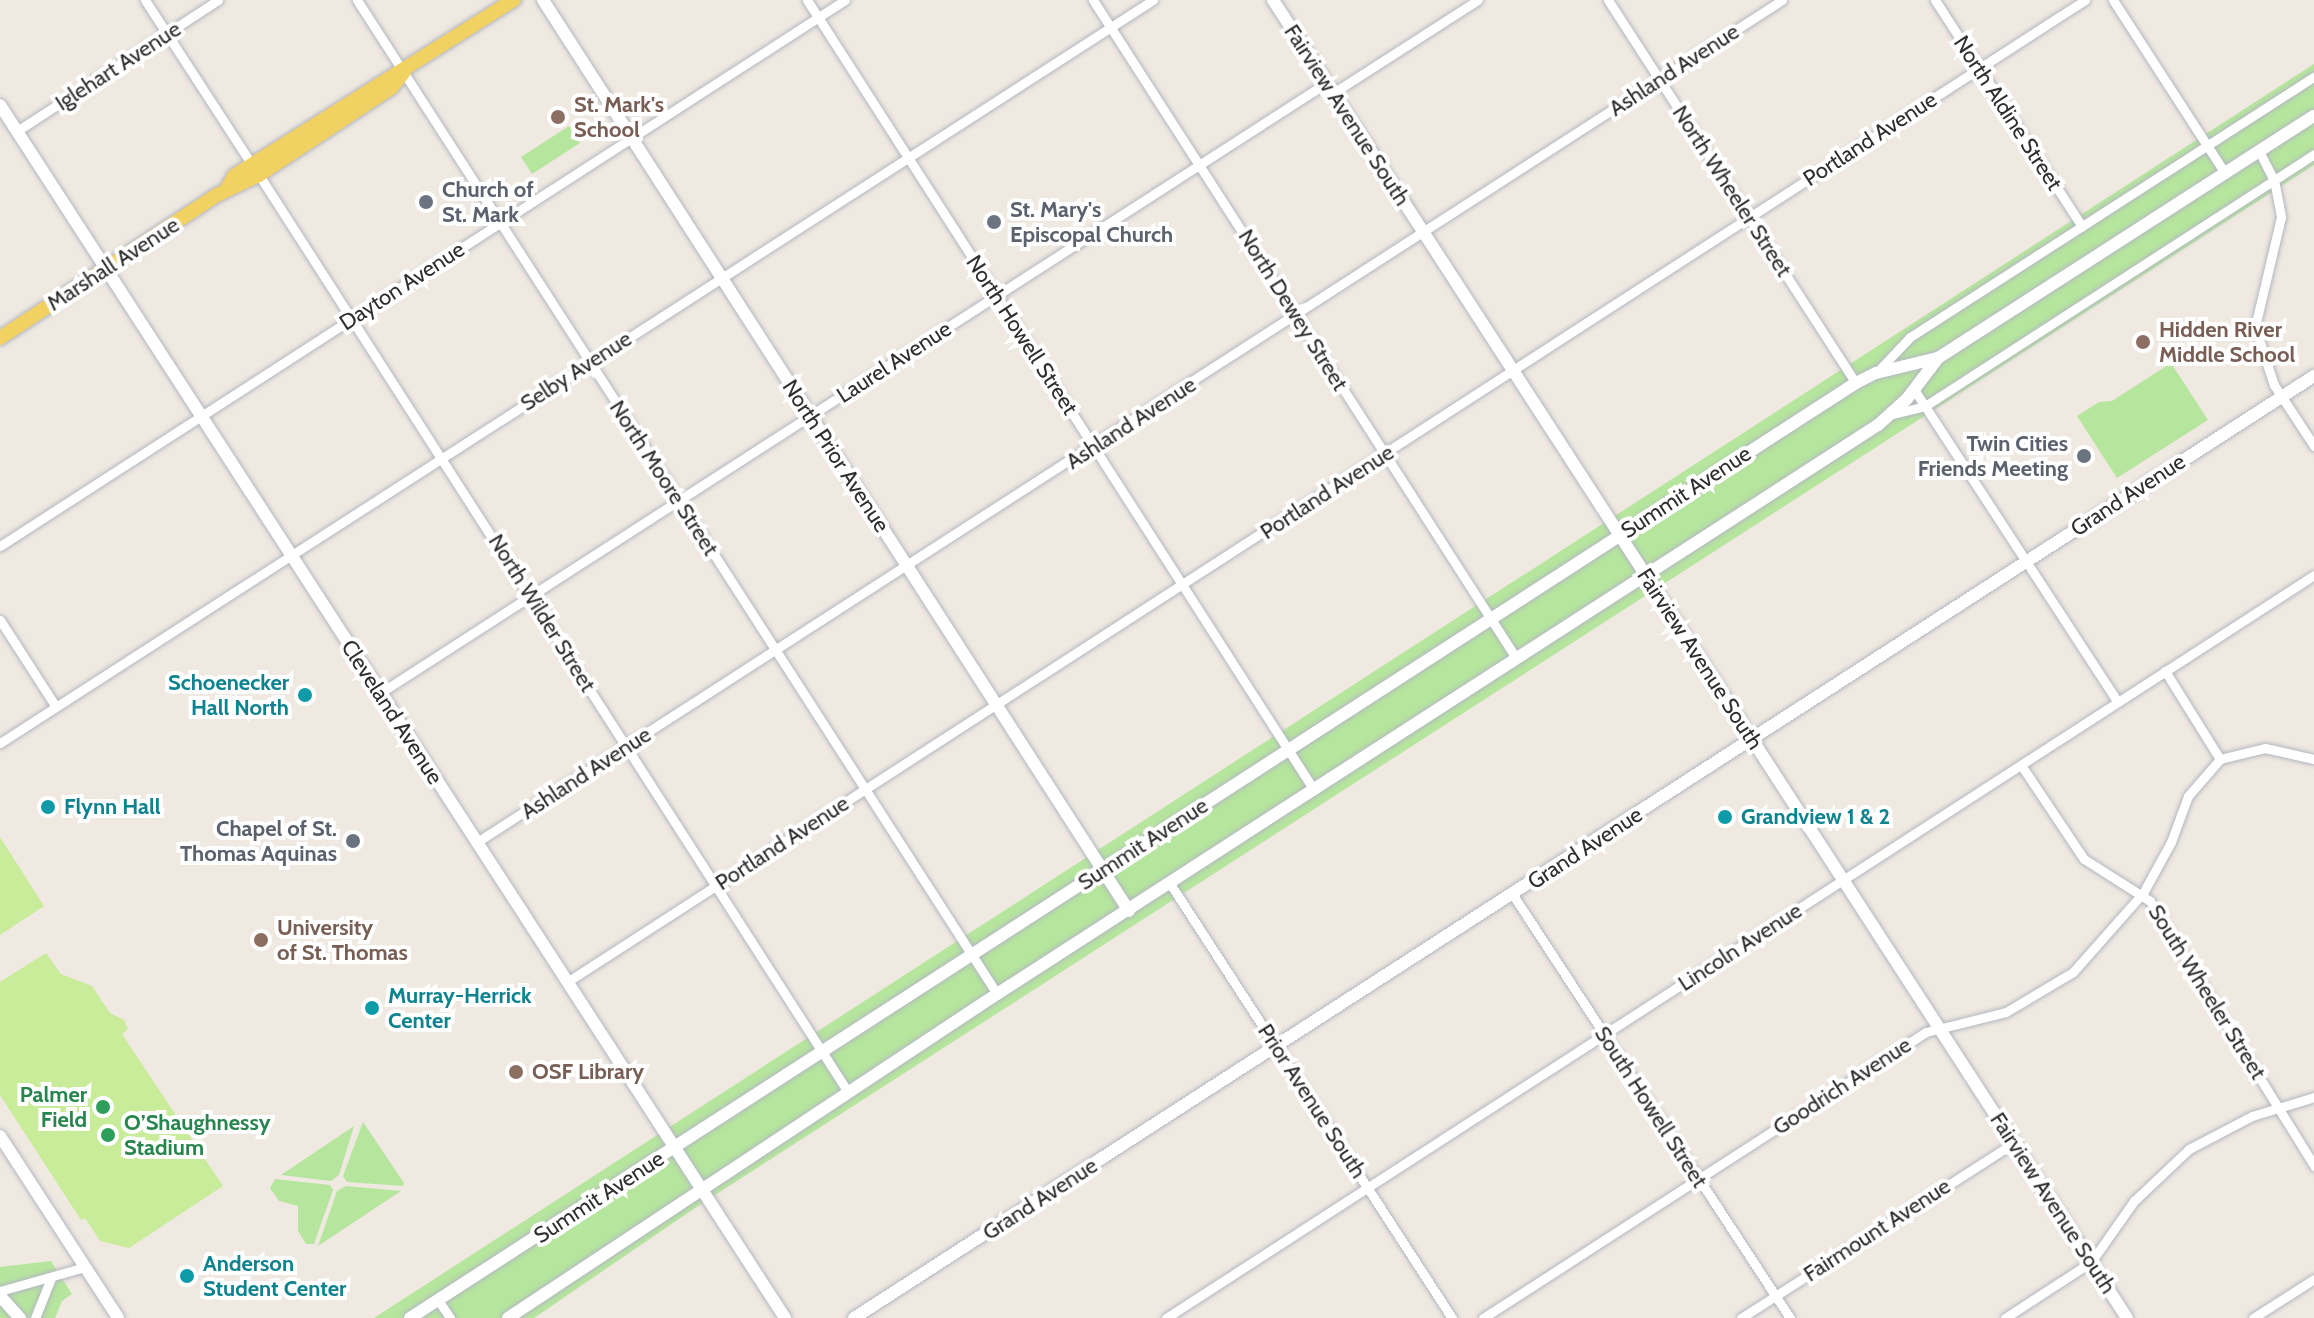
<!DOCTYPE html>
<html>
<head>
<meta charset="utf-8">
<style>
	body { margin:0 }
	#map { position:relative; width:2314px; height:1318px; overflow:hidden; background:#efe9e1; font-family:Cabin,sans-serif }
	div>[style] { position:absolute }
	.green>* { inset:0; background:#b6e59e }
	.pitch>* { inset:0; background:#c9ec9a }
	.roads { filter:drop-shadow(0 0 2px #b4b7c1) drop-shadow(0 0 2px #b4b7c1) }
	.street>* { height:9px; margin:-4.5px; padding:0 4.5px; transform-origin:4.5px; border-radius:4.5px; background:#fff }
	.secondary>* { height:12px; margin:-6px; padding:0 6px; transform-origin:6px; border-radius:6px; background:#fff }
	.primary>* { height:14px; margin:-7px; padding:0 7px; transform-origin:7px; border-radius:7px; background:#f2d163 }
	.dots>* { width:22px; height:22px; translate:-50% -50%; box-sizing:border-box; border:4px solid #fff; border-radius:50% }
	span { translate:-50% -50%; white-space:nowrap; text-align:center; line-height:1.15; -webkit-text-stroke:8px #fff; paint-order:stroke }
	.street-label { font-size:22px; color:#2e2e2e }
	.education-label { font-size:22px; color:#785e54; font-weight:700 }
	.left { translate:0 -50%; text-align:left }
	.worship-label { font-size:22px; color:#5b616d; font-weight:700 }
	.right { translate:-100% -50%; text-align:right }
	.culture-label { font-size:22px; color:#0d838f; font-weight:700 }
	.leisure-label { font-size:22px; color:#27864d; font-weight:700 }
</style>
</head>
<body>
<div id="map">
	<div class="green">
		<div style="clip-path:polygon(2314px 64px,2314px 165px,695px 1208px,534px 1318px,374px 1318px)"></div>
		<div style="clip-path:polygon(569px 126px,580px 143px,532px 174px,521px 157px)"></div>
		<div style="clip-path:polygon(2171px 363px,2208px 420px,2117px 478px,2077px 416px,2099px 402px,2112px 401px)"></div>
		<div style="clip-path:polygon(363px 1122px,404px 1183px,403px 1186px,347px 1182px,343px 1176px)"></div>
		<div style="clip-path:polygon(354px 1126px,339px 1175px,331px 1181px,281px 1175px)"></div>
		<div style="clip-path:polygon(275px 1179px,330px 1185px,333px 1190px,314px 1244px,306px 1244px,298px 1231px,298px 1206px,279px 1201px,270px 1188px)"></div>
		<div style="clip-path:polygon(346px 1186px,401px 1191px,318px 1246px,337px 1191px)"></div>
		<div style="clip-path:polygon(51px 1261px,72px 1294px,62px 1301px,55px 1318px,0 1318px,0 1267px)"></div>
	</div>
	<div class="pitch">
		<div style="clip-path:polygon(0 837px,44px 906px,0 935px)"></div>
		<div style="clip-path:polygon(46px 953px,61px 974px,92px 986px,110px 1013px,124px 1020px,128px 1029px,122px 1034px,223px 1186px,129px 1248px,100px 1241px,85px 1218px,81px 1220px,0 1095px,0 982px)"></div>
	</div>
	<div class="roads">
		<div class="street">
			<div style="left:145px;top:0;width:197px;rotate:57deg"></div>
			<div style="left:357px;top:0;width:1182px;rotate:57.22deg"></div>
			<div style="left:807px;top:0;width:939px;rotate:57.31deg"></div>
			<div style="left:1093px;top:0;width:782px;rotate:57.26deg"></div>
			<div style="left:1608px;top:0;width:456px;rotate:57.1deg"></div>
			<div style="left:1935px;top:0;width:270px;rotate:57deg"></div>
			<div style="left:2113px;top:0;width:206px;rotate:57.1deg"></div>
			<div style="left:1333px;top:93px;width:172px;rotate:-32.7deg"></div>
			<div style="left:17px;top:131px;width:240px;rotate:-33.1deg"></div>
			<div style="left:2259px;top:151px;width:33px;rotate:63deg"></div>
			<div style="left:2274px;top:180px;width:38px;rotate:79deg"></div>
			<div style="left:2281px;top:217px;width:113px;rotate:103.3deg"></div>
			<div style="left:2255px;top:327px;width:61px;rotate:71.9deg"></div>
			<div style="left:2274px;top:385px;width:73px;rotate:56.7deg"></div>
			<div style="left:259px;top:175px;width:1090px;rotate:57.29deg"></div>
			<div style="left:1877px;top:372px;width:48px;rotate:-46.7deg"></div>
			<div style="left:1910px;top:337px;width:480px;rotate:-32.8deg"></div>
			<div style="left:1915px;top:391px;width:371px;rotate:56.9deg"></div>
			<div style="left:1893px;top:414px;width:33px;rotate:-14deg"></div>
			<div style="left:1925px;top:406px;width:463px;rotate:-32.9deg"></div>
			<div style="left:0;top:546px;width:1006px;rotate:-32.87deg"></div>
			<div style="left:0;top:620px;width:103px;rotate:57.2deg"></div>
			<div style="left:2165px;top:671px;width:104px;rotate:58deg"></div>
			<div style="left:380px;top:693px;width:1126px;rotate:-32.81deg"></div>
			<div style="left:0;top:743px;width:1372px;rotate:-32.8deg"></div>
			<div style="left:2021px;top:765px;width:113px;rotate:56.2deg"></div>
			<div style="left:2084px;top:859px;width:78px;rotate:32.5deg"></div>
			<div style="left:2150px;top:901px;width:312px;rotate:58.2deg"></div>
			<div style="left:477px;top:842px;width:1553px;rotate:-32.83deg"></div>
			<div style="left:1171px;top:885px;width:516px;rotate:57.02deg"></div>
			<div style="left:1513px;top:895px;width:506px;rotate:56.78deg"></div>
			<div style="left:567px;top:982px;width:1808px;rotate:-32.9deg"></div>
			<div style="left:0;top:1291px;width:88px;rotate:-15.8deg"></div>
			<div style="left:438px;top:1300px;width:22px;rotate:56deg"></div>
			<div style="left:35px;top:1318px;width:43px;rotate:-68.2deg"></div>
			<div style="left:1166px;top:1318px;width:1367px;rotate:-32.91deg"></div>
			<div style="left:1483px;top:1318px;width:527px;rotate:-32.85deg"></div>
			<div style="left:1926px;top:1032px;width:82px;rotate:-14deg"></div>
			<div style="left:2006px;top:1012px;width:78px;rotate:-30.8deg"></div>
			<div style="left:2073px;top:972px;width:106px;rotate:-48.5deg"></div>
			<div style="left:2143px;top:893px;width:58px;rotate:-61.2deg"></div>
			<div style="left:2171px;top:842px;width:49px;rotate:-69.7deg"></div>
			<div style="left:2188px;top:796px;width:49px;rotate:-49.1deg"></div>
			<div style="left:2220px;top:759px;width:46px;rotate:-13.7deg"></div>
			<div style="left:2265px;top:748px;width:50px;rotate:12.7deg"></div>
			<div style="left:1741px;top:1318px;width:324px;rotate:-32.7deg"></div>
			<div style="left:2005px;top:1318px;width:103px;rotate:-33.1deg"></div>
			<div style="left:2091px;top:1262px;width:75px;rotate:-54.8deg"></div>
			<div style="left:2134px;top:1201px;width:76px;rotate:-43.4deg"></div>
			<div style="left:2189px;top:1149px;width:71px;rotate:-27.6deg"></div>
			<div style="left:2252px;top:1116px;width:65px;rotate:-17deg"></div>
			<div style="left:2253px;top:1318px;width:72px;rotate:-32.6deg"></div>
		</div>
		<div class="secondary">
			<div style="left:543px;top:0;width:1083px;rotate:57.25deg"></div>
			<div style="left:1273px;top:0;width:1570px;rotate:57.06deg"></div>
			<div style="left:0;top:105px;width:1445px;rotate:57.09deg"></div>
			<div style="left:0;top:1136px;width:217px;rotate:57deg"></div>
			<div style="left:0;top:1296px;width:30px;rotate:48deg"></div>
			<div style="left:410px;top:1318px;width:1722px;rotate:-32.89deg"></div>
			<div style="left:1856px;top:383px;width:22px;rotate:-27deg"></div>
			<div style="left:1876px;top:373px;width:64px;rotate:-13.6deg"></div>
			<div style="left:1938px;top:358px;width:447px;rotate:-32.8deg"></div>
			<div style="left:508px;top:1318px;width:587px;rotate:-33.53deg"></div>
			<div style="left:997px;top:994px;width:1049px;rotate:-32.86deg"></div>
			<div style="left:1878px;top:425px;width:38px;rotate:-42deg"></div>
			<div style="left:1906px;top:400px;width:53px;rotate:-52.7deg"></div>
			<div style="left:854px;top:1318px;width:1738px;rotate:-32.83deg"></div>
		</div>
		<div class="primary">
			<div style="left:226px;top:190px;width:16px;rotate:-60deg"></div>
			<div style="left:234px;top:176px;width:331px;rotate:-32.2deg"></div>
			<div style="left:0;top:338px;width:260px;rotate:-33.4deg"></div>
			<div style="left:217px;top:195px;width:47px;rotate:-25.5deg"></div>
			<div style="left:259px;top:175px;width:158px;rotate:-33.4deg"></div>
			<div style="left:391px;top:88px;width:21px;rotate:-51deg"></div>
		</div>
	</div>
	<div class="dots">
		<div style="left:558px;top:117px;background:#8d6e63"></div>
		<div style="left:426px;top:202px;background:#6b7280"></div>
		<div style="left:994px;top:222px;background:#6b7280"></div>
		<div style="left:2143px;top:342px;background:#8d6e63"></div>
		<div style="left:2084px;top:456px;background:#6b7280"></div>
		<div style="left:305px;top:695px;background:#0f9aa8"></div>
		<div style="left:48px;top:807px;background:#0f9aa8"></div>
		<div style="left:1725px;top:817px;background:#0f9aa8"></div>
		<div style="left:353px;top:841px;background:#6b7280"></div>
		<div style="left:261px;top:940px;background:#8d6e63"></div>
		<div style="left:372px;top:1008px;background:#0f9aa8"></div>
		<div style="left:516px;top:1072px;background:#8d6e63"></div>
		<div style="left:103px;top:1107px;background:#2e9e5b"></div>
		<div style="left:108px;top:1135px;background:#2e9e5b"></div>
		<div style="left:187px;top:1276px;background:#0f9aa8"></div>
	</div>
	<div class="street-label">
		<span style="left:118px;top:66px;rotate:-33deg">Iglehart Avenue</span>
		<span style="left:1674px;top:70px;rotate:-33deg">Ashland Avenue</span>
		<span style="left:2008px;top:113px;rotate:57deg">North Aldine Street</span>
		<span style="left:1347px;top:115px;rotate:57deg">Fairview Avenue South</span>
		<span style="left:1870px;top:139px;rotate:-33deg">Portland Avenue</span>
		<span style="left:1732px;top:191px;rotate:57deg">North Wheeler Street</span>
		<span style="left:113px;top:264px;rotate:-33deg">Marshall Avenue</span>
		<span style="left:402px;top:286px;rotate:-33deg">Dayton Avenue</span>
		<span style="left:1293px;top:310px;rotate:58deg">North Dewey Street</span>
		<span style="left:1022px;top:335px;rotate:57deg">North Howell Street</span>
		<span style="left:894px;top:362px;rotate:-33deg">Laurel Avenue</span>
		<span style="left:576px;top:371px;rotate:-33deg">Selby Avenue</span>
		<span style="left:1131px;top:423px;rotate:-33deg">Ashland Avenue</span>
		<span style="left:836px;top:456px;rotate:57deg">North Prior Avenue</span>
		<span style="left:664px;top:478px;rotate:57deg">North Moore Street</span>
		<span style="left:1327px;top:492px;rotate:-33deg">Portland Avenue</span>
		<span style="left:1686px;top:492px;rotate:-33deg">Summit Avenue</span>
		<span style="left:2128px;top:495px;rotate:-33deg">Grand Avenue</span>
		<span style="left:542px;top:613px;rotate:58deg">North Wilder Street</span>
		<span style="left:1700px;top:659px;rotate:57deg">Fairview Avenue South</span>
		<span style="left:392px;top:712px;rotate:57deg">Cleveland Avenue</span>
		<span style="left:586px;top:773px;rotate:-33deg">Ashland Avenue</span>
		<span style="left:782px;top:843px;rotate:-33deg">Portland Avenue</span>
		<span style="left:1143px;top:844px;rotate:-33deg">Summit Avenue</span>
		<span style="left:1585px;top:848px;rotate:-33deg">Grand Avenue</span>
		<span style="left:1740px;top:947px;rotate:-33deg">Lincoln Avenue</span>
		<span style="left:2207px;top:992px;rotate:58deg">South Wheeler Street</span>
		<span style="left:1842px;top:1086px;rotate:-33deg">Goodrich Avenue</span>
		<span style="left:1312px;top:1101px;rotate:57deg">Prior Avenue South</span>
		<span style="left:1651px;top:1107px;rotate:57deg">South Howell Street</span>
		<span style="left:599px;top:1197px;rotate:-33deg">Summit Avenue</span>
		<span style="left:1040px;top:1199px;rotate:-33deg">Grand Avenue</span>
		<span style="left:2053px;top:1203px;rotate:57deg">Fairview Avenue South</span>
		<span style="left:1877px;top:1230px;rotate:-33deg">Fairmount Avenue</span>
	</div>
	<div class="education-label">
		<span class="left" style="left:574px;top:117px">St. Mark's<br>School</span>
		<span class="left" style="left:2159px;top:342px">Hidden River<br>Middle School</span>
		<span class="left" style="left:277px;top:940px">University<br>of St. Thomas</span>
		<span class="left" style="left:532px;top:1072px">OSF Library</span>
	</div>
	<div class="worship-label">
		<span class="left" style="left:442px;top:202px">Church of<br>St. Mark</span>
		<span class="left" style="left:1010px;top:222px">St. Mary's<br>Episcopal Church</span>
		<span class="right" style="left:2068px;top:456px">Twin Cities<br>Friends Meeting</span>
		<span class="right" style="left:337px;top:841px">Chapel of St.<br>Thomas Aquinas</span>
	</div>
	<div class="culture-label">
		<span class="right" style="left:289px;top:695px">Schoenecker<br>Hall North</span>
		<span class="left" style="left:64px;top:807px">Flynn Hall</span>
		<span class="left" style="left:1741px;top:817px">Grandview 1 &amp; 2</span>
		<span class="left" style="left:388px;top:1008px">Murray-Herrick<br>Center</span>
		<span class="left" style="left:203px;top:1276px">Anderson<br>Student Center</span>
	</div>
	<div class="leisure-label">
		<span class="right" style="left:87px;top:1107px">Palmer<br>Field</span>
		<span class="left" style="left:124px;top:1135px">O’Shaughnessy<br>Stadium</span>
	</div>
</div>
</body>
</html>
